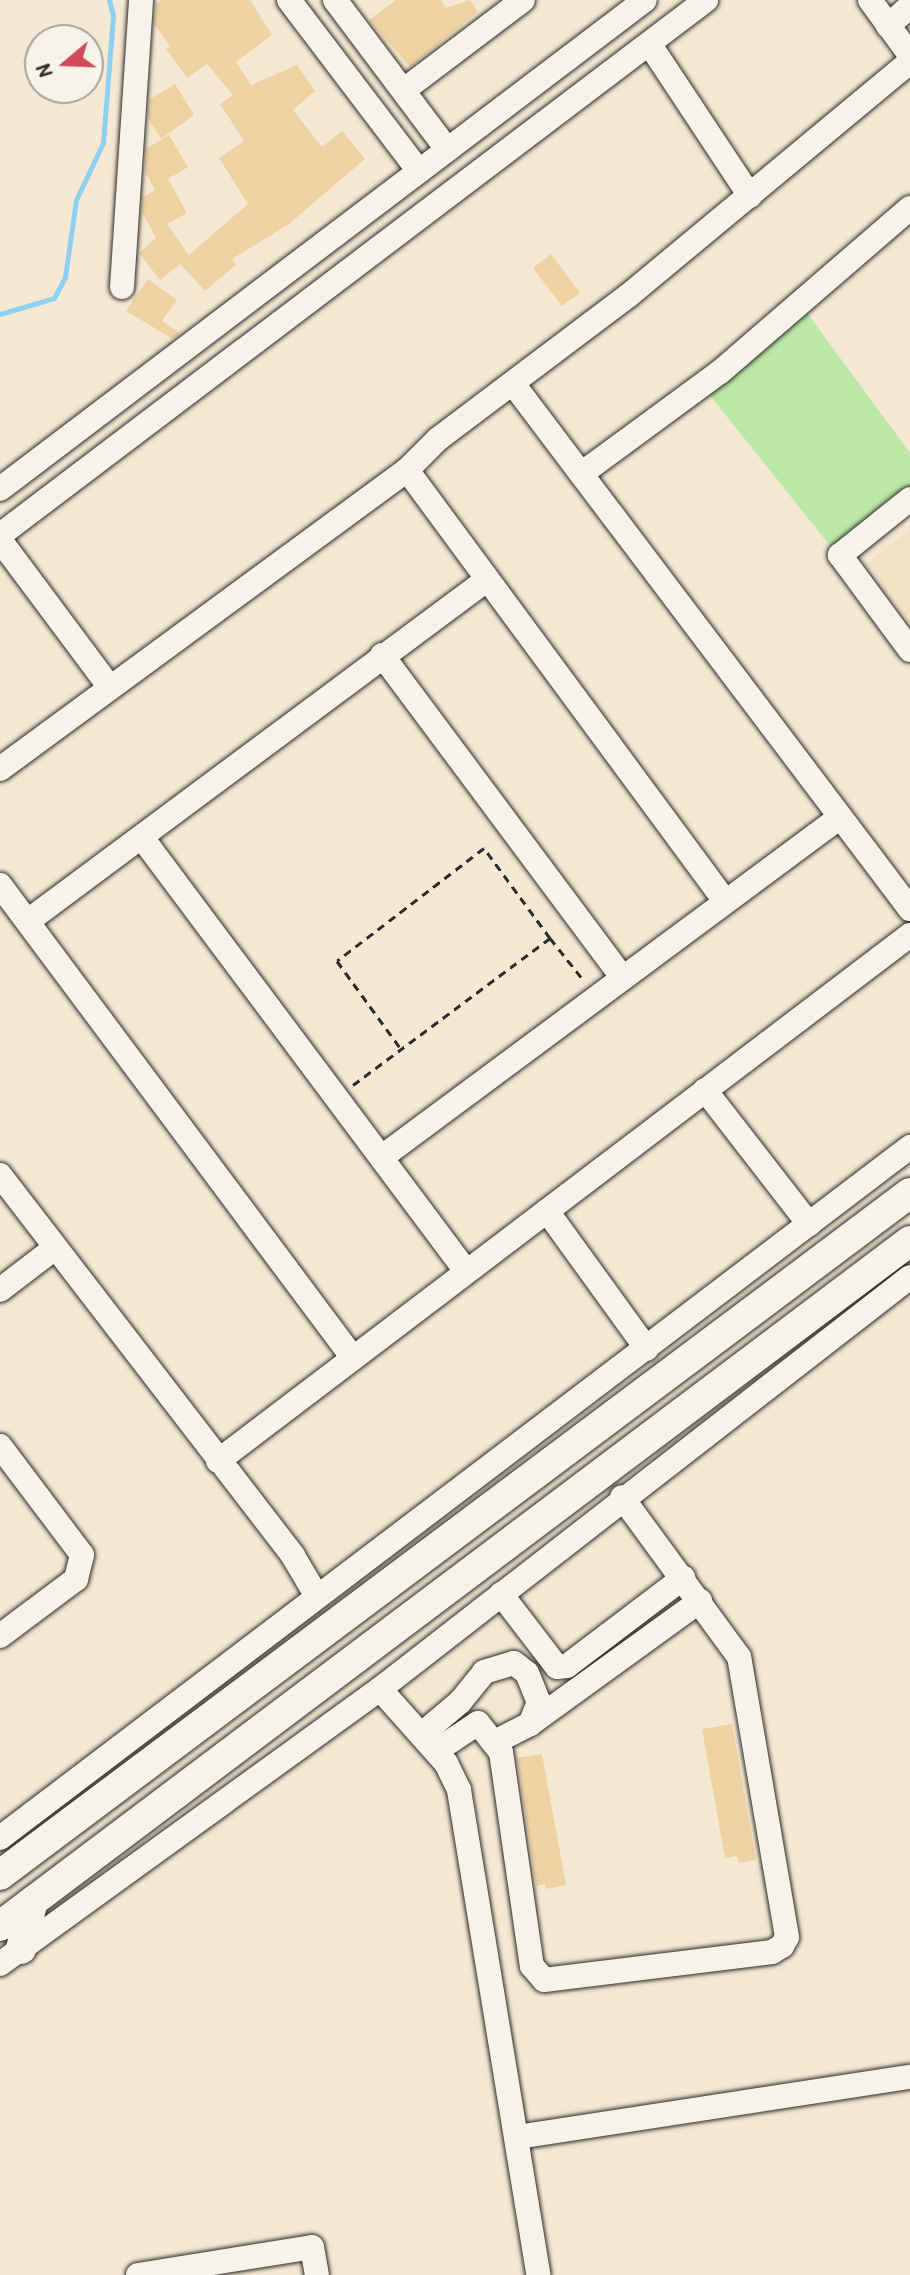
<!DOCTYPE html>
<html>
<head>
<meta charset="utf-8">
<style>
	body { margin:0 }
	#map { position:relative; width:910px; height:2275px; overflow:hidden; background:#f5e9d3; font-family:"Patrick Hand",sans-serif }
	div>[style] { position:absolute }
	.built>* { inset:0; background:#f3e2c4 }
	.green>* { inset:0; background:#bbe8a6 }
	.stream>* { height:5px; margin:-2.5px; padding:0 2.5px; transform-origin:2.5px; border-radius:2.5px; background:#8ed0ef }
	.building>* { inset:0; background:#efd2a2 }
	.path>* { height:3px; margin-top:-1.5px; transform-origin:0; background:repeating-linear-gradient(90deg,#2b2b2b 0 8px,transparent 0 14px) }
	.roads { filter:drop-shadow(0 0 2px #2b2b2b) drop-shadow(0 0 2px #2b2b2b) }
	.minor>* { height:24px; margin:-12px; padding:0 12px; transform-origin:12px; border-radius:12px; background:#f7f3e8 }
	.major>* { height:30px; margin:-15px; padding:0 15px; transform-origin:15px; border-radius:15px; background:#f7f3e8 }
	span { translate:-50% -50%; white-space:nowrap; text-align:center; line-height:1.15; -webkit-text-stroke:6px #f7f3e8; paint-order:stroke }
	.north { position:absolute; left:24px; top:24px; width:80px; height:80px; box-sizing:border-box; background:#f7f3e8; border:2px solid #a5a39c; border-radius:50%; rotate:251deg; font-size:22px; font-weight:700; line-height:32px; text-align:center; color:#2b2b2b }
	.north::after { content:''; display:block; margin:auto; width:28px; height:36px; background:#d1495b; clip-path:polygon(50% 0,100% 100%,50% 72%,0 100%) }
</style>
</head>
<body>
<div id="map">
	<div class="built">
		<div style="clip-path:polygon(910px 529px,910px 624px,867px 563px)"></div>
	</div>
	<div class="green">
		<div style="clip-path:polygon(799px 302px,910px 453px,910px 487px,835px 552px,696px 378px)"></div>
	</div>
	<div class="stream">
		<div style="left:0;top:314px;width:56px;rotate:-16.5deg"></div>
		<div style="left:54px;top:298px;width:24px;rotate:-62deg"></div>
		<div style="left:65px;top:277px;width:78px;rotate:-81.9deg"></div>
		<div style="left:76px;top:200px;width:63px;rotate:-64.7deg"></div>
		<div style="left:103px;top:143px;width:128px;rotate:-85.5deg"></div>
		<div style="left:113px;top:15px;width:16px;rotate:-105deg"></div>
	</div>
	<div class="building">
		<div style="clip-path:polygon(162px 0,250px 0,272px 35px,236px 62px,251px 85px,297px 65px,315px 91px,293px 110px,322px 147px,342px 131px,365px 159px,289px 224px,232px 259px,236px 265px,205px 291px,180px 264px,160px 280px,139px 253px,156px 238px,142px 212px,143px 197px,155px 190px,145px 172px,146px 149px,169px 135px,188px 167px,168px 179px,187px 213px,167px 224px,189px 255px,248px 204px,219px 158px,244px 141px,220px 104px,233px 95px,207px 64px,187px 78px,166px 49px,170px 46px,154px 24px,156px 4px)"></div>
		<div style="clip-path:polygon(396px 0,441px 0,446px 8px,470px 0,478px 12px,410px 67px,369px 20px)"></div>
		<div style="clip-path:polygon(175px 84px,194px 115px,161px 139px,148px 118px,150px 99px)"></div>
		<div style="clip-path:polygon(551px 254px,580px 293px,562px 306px,533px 268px)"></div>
		<div style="clip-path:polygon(148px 279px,177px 300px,162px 321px,180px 333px,173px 339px,126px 311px)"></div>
		<div style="clip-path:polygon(732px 1724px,756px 1860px,739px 1863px,737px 1856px,725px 1858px,702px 1729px)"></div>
		<div style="clip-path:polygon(542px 1754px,566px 1885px,546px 1889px,545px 1884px,536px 1886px,517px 1758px)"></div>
	</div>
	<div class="path">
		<div style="left:550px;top:938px;width:56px;rotate:51.5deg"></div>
		<div style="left:353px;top:1085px;width:246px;rotate:-36.7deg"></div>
		<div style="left:550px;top:938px;width:112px;rotate:-126.3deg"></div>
		<div style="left:484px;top:848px;width:185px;rotate:142.5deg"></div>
		<div style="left:337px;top:961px;width:109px;rotate:54deg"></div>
	</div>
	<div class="roads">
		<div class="minor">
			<div style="left:289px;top:0;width:215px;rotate:52.8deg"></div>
			<div style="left:335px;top:0;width:186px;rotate:53.1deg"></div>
			<div style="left:870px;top:0;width:68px;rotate:54deg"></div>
			<div style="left:888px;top:26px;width:30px;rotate:-42deg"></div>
			<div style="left:650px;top:45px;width:181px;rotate:56.5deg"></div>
			<div style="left:404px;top:90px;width:149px;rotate:-37.1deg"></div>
			<div style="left:122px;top:287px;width:288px;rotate:-86.2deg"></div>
			<div style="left:514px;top:385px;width:657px;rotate:52.92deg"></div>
			<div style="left:407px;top:470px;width:536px;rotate:53.58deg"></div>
			<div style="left:581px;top:474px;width:172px;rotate:-36.3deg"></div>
			<div style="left:720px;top:372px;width:251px;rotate:-40.8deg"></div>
			<div style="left:0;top:489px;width:809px;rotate:-37.17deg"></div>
			<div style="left:910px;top:499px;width:90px;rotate:141.3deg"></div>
			<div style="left:840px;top:555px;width:118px;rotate:53.6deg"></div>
			<div style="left:0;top:535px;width:886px;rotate:-37.15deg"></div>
			<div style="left:0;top:540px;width:182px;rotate:53.3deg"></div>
			<div style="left:382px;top:655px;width:403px;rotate:53.3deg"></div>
			<div style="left:0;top:769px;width:505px;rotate:-36.3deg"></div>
			<div style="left:407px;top:470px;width:44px;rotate:-45deg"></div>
			<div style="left:438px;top:439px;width:239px;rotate:-37deg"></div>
			<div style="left:629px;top:295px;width:365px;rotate:-39.7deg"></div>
			<div style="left:143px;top:839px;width:539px;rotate:53.22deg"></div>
			<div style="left:0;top:885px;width:590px;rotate:53.27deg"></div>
			<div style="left:28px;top:921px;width:570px;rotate:-36.65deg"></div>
			<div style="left:705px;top:1090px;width:170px;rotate:52.2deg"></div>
			<div style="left:382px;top:1157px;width:569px;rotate:-36.57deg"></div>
			<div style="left:0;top:1175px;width:481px;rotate:52.4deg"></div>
			<div style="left:293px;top:1556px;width:43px;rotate:59.3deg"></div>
			<div style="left:547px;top:1211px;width:170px;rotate:54.1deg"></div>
			<div style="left:0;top:1290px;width:69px;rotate:-37.4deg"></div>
			<div style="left:0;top:1446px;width:136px;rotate:53deg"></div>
			<div style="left:82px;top:1555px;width:25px;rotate:104deg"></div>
			<div style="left:76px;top:1579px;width:95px;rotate:143.1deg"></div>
			<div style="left:218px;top:1461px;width:869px;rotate:-37.24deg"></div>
			<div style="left:501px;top:1594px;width:92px;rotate:52.5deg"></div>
			<div style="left:557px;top:1667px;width:10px;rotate:-6deg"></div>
			<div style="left:567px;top:1666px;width:146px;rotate:-37.2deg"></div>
			<div style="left:380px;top:1689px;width:99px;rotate:48.3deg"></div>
			<div style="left:446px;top:1763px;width:30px;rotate:64deg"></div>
			<div style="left:459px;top:1790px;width:491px;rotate:80.7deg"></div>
			<div style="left:530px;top:1724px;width:210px;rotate:-35.9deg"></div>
			<div style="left:422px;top:1734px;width:50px;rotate:-40.1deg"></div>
			<div style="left:460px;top:1702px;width:38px;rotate:-51deg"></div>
			<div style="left:484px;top:1672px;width:31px;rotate:-17deg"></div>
			<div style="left:514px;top:1663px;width:16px;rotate:38deg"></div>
			<div style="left:527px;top:1673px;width:31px;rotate:68deg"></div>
			<div style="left:539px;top:1702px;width:24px;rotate:112deg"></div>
			<div style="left:530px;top:1724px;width:39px;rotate:153deg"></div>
			<div style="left:436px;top:1751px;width:50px;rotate:-33.7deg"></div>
			<div style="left:478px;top:1723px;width:37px;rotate:52deg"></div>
			<div style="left:501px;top:1752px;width:216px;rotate:81.8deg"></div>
			<div style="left:532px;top:1966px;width:18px;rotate:49deg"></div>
			<div style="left:544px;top:1980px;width:230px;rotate:-7deg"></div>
			<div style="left:772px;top:1952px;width:12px;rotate:-31deg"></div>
			<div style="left:782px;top:1946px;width:10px;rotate:-61deg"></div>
			<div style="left:787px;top:1937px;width:284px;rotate:-99.7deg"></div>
			<div style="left:739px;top:1657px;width:198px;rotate:-126.2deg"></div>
			<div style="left:0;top:1838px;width:1143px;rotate:-37.21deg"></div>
			<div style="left:0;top:1964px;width:469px;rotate:-35.9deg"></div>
			<div style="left:380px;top:1689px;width:671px;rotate:-37.86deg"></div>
			<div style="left:517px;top:2137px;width:398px;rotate:-8.7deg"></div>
			<div style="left:138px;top:2275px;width:176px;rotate:-9.1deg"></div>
			<div style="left:312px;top:2247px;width:28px;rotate:80deg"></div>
		</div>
		<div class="major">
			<div style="left:0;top:1875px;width:1137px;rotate:-36.85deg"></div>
			<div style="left:0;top:1926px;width:1139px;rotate:-36.97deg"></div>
			<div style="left:21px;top:1949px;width:49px;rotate:-76deg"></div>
		</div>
	</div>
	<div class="north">N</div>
</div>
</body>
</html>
